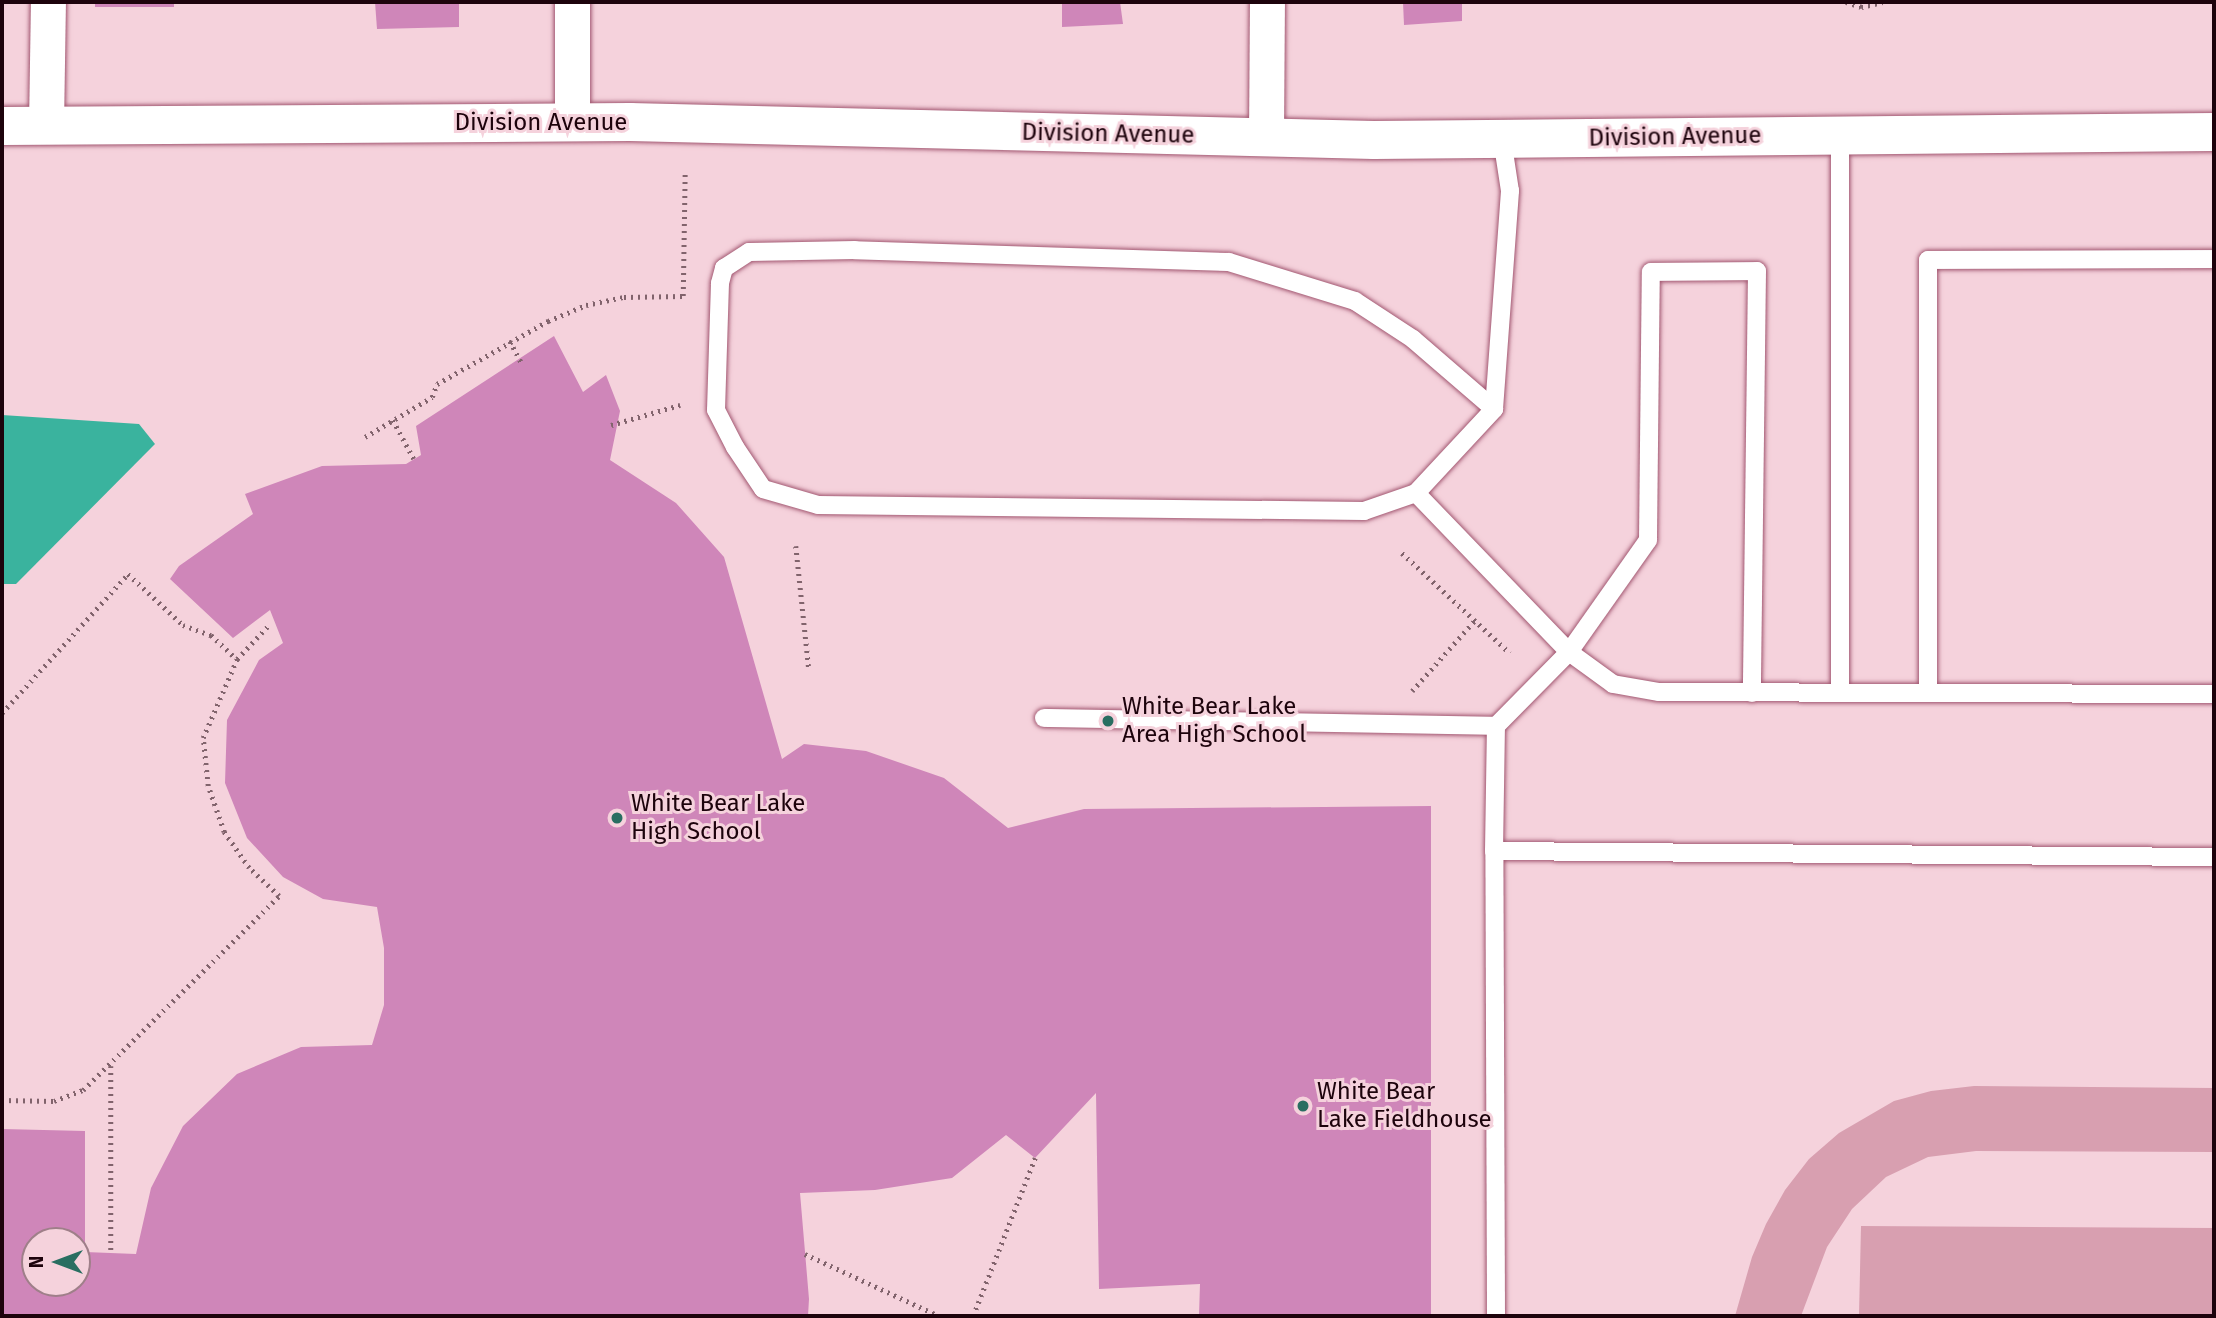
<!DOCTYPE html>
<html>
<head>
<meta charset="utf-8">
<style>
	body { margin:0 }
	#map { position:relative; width:2216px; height:1318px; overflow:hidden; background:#f5d2dc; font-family:"Fira Sans",sans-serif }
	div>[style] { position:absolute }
	.green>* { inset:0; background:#d89fb0 }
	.water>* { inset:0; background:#3ab39e }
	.building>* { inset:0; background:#cf86b9 }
	.path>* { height:4.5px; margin-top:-2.25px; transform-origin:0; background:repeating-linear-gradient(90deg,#81636c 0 2px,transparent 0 7px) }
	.roads { filter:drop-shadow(0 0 2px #a25771) drop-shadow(0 0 2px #a25771) }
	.service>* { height:18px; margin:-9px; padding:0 9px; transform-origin:9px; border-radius:9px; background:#fff }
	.minor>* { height:35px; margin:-17.5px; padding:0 17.5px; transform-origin:17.5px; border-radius:17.5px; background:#fff }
	.tertiary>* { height:38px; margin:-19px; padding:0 19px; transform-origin:19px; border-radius:19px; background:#fff }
	.dots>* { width:19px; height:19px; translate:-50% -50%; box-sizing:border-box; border:4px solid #f5d2dc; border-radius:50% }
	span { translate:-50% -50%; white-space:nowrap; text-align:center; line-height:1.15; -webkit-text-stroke:6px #f5d2dc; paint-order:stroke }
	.street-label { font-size:24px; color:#1d030c }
	.poi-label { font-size:24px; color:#1d030c }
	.left { translate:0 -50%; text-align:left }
	.frame { position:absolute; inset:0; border:4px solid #1d030c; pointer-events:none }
	.north { position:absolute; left:21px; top:1227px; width:70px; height:70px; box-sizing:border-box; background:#f5d2dc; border:2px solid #9f7f89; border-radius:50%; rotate:270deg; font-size:19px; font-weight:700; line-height:28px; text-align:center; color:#1d030c }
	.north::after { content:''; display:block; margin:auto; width:24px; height:32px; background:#296e61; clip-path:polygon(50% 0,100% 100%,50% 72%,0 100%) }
</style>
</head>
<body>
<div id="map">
	<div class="green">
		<div style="clip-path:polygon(1974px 1086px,2214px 1088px,2214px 1152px,1976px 1151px,1928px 1157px,1886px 1177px,1852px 1209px,1827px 1247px,1801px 1316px,1735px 1316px,1752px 1257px,1766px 1224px,1785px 1190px,1809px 1159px,1839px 1133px,1894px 1101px,1931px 1091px)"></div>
		<div style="clip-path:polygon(1861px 1226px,2214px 1228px,2214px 1316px,1859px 1316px)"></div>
	</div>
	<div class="water">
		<div style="clip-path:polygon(2px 415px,139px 424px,155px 444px,16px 584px,2px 584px)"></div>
	</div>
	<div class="building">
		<div style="clip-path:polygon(95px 2px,174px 2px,174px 7px,95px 7px)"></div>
		<div style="clip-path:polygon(375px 2px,459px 2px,459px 27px,377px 29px)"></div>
		<div style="clip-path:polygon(1062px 2px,1120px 2px,1123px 24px,1062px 27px)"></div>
		<div style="clip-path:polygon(1403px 2px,1462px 2px,1462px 21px,1404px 25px)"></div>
		<div style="clip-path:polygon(evenodd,554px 336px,583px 392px,606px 375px,620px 411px,610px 460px,676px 503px,724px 557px,782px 759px,804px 744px,866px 751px,944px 778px,1008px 828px,1084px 809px,1431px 806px,1431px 1316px,1199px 1316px,1200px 1284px,1099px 1289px,1096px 1093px,1035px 1158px,1006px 1135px,952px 1178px,875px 1190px,800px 1193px,809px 1299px,808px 1316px,2px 1316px,2px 1129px,85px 1131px,85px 1252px,136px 1254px,151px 1188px,183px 1126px,237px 1074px,301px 1047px,372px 1045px,384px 1005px,384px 948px,377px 907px,323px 899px,283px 877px,247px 838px,225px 783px,227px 720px,259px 660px,283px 643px,270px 610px,233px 638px,170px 579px,179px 566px,253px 514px,245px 494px,322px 466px,406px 464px,421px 455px,416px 426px,554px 336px,35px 1241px,77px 1241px,77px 1283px,35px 1283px,35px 1241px)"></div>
	</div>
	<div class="path">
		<div style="left:1846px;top:2px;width:16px;rotate:18deg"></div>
		<div style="left:1861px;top:7px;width:22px;rotate:-13deg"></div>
		<div style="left:510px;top:341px;width:27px;rotate:62deg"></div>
		<div style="left:393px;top:420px;width:44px;rotate:61.7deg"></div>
		<div style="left:611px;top:425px;width:72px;rotate:-16.2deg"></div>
		<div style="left:365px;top:437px;width:78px;rotate:-30.8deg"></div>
		<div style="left:432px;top:397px;width:14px;rotate:-69deg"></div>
		<div style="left:437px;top:384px;width:128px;rotate:-29.6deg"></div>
		<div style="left:548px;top:321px;width:41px;rotate:-22.8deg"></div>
		<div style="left:586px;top:305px;width:39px;rotate:-12deg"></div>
		<div style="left:624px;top:297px;width:59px;rotate:-1deg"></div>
		<div style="left:683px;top:296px;width:124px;rotate:-89.1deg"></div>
		<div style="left:796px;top:546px;width:124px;rotate:84deg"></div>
		<div style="left:1402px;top:553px;width:147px;rotate:42.8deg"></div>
		<div style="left:1412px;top:691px;width:95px;rotate:-48.4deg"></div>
		<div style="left:2px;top:713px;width:188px;rotate:-47.8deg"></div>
		<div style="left:128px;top:574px;width:75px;rotate:42.8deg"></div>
		<div style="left:183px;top:625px;width:30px;rotate:20deg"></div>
		<div style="left:211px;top:635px;width:35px;rotate:43deg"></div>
		<div style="left:111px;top:1066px;width:187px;rotate:90deg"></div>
		<div style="left:2px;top:1100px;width:52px;rotate:1.1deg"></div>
		<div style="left:54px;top:1101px;width:31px;rotate:-21deg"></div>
		<div style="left:83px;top:1090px;width:276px;rotate:-44.7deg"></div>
		<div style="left:279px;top:896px;width:41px;rotate:-137deg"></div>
		<div style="left:249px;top:868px;width:44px;rotate:-124.8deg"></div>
		<div style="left:224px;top:832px;width:49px;rotate:-109.2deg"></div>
		<div style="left:208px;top:786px;width:48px;rotate:-95.9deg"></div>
		<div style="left:203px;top:738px;width:86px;rotate:-66.7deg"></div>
		<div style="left:237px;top:659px;width:45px;rotate:-46.8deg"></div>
		<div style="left:805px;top:1254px;width:148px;rotate:24.8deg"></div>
		<div style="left:973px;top:1316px;width:170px;rotate:-68.6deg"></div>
	</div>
	<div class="roads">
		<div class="service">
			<div style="left:1840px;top:136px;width:557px;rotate:90deg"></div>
			<div style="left:1494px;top:409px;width:107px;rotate:-139.2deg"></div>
			<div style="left:1413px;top:339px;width:69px;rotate:-146.8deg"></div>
			<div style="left:1355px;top:301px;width:132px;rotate:-162.8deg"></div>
			<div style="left:1229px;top:262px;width:374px;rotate:-178.2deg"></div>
			<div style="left:855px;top:250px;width:106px;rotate:178.9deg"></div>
			<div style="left:749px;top:252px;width:30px;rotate:147deg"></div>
			<div style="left:724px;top:268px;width:16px;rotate:105deg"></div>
			<div style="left:720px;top:283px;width:127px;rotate:91.8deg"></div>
			<div style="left:716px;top:410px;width:42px;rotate:62.8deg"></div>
			<div style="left:735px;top:447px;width:50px;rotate:56.3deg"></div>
			<div style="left:763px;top:489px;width:57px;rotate:16.2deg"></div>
			<div style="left:818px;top:505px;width:546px;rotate:0.63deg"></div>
			<div style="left:1364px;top:511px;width:55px;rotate:-19.1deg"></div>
			<div style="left:1416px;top:493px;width:115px;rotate:-47.1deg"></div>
			<div style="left:1494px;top:409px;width:219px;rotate:-85.8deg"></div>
			<div style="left:1510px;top:191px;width:53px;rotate:-98.7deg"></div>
			<div style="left:1416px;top:493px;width:221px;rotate:46.1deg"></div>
			<div style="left:1569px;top:652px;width:54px;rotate:36deg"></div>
			<div style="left:1613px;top:684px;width:47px;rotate:9.9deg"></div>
			<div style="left:1659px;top:692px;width:555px;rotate:0.21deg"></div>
			<div style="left:1928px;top:693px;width:433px;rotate:-90deg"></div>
			<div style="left:1928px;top:260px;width:286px;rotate:-0.2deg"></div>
			<div style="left:1044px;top:718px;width:452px;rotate:1deg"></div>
			<div style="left:1494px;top:851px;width:125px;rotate:-89.1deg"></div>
			<div style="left:1496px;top:726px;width:104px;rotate:-45.4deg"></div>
			<div style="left:1569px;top:652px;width:137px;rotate:-54.8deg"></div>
			<div style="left:1648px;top:540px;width:268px;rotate:-89.4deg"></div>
			<div style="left:1651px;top:272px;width:106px;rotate:-0.5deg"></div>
			<div style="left:1757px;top:271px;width:422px;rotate:90.7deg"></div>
			<div style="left:1496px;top:1316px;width:465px;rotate:-90.2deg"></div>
			<div style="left:1494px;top:851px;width:720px;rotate:0.48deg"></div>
		</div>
		<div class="minor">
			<div style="left:572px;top:2px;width:120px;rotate:90deg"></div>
			<div style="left:46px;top:126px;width:124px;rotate:-89.1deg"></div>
			<div style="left:1266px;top:138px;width:136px;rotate:-89.6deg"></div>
		</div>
		<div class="tertiary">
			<div style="left:2px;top:126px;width:628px;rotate:-0.36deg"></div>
			<div style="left:630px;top:122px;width:744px;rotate:1.39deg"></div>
			<div style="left:1374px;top:140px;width:840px;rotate:-0.55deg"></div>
		</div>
	</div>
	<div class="dots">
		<div style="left:1108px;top:721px;background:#296e61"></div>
		<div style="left:617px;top:818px;background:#296e61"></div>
		<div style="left:1303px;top:1106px;background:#296e61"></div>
	</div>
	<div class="street-label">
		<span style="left:541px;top:123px">Division Avenue</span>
		<span style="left:1108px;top:134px;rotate:1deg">Division Avenue</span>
		<span style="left:1675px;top:137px;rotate:-1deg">Division Avenue</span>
	</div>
	<div class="poi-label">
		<span class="left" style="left:1122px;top:721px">White Bear Lake<br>Area High School</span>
		<span class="left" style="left:631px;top:818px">White Bear Lake<br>High School</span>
		<span class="left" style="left:1317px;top:1106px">White Bear<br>Lake Fieldhouse</span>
	</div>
	<div class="frame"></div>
	<div class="north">N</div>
</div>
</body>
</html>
